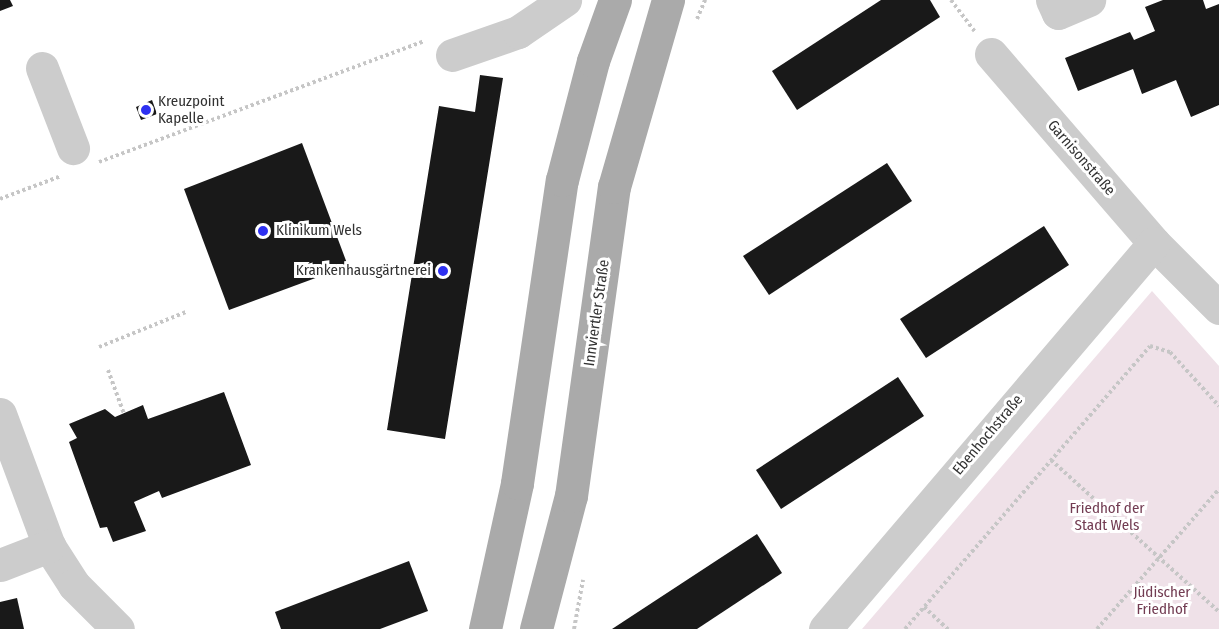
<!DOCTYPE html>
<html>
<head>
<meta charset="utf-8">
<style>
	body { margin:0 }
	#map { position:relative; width:1219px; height:629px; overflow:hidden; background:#fff; font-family:"Fira Sans Condensed",sans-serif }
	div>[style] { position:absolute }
	.green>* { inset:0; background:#efe1e8 }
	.building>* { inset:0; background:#191919 }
	.path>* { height:4px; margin-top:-2px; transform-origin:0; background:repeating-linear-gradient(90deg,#c6c6c6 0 3px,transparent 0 6px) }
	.minor>* { height:33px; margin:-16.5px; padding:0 16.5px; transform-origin:16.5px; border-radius:16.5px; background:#ccc }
	.major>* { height:33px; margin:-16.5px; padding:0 16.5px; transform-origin:16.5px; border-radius:16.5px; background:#aaa }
	.dots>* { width:16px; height:16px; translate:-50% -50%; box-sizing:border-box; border:3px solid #fff; border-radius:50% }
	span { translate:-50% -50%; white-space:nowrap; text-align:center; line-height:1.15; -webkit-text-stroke:6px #fff; paint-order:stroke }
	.poi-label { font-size:15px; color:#323232 }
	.left { translate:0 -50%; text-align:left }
	.right { translate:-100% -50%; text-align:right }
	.street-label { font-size:15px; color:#323232 }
	.park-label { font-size:15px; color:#723c52 }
</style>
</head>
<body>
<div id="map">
	<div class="green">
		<div style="clip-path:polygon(1152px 291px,1219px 366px,1219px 629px,862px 629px)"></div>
	</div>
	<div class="building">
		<div style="clip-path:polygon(0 0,10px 0,13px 6px,0 11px)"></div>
		<div style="clip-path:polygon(881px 0,930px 0,940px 17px,797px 110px,772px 71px)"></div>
		<div style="clip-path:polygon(1163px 0,1203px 0,1206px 9px,1219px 4px,1219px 105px,1191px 117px,1176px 80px,1142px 94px,1133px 69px,1078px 91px,1065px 58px,1130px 32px,1134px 40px,1155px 31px,1145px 7px)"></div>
		<div style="clip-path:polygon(480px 75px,503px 78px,445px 439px,387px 430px,439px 106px,475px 112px)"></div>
		<div style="clip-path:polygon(152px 100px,157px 114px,141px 120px,136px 107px)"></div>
		<div style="clip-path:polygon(302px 143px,348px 266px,229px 310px,184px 189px)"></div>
		<div style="clip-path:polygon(887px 163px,912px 201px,769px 295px,743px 256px)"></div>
		<div style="clip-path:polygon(1044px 226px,1069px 265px,926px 358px,900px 319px)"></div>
		<div style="clip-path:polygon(898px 377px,924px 416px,781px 509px,756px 470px)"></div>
		<div style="clip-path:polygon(224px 392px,251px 465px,162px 498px,159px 491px,134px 502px,146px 531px,113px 542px,107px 527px,100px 528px,69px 442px,77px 438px,69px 424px,105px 409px,115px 417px,143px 405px,148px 419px)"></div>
		<div style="clip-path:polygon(757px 534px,782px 573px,697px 629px,612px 629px)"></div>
		<div style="clip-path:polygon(409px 561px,428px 611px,380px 629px,281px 629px,275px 612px)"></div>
		<div style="clip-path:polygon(17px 598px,24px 629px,0 629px,0 602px)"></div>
	</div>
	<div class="path">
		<div style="left:951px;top:0;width:39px;rotate:53deg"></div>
		<div style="left:697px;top:19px;width:21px;rotate:-67deg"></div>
		<div style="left:99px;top:162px;width:347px;rotate:-20.4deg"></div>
		<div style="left:0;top:199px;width:65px;rotate:-20.7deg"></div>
		<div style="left:99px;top:347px;width:94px;rotate:-21.9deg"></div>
		<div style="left:108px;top:370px;width:47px;rotate:70deg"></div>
		<div style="left:1051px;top:460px;width:227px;rotate:42.1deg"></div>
		<div style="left:924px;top:607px;width:33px;rotate:43deg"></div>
		<div style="left:574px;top:629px;width:50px;rotate:-79.6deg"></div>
		<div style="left:905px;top:629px;width:374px;rotate:-49.1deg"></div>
		<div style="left:1150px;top:346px;width:21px;rotate:17deg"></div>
		<div style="left:1170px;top:352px;width:73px;rotate:47.8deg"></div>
		<div style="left:1097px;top:629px;width:186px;rotate:-48.9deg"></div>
	</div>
	<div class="minor">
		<div style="left:1052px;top:0;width:14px;rotate:65deg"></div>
		<div style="left:1058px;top:13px;width:34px;rotate:-23deg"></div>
		<div style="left:991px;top:54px;width:250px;rotate:49.2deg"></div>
		<div style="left:1154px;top:243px;width:92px;rotate:45deg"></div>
		<div style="left:452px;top:55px;width:70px;rotate:-19.2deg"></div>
		<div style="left:518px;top:32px;width:57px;rotate:-34.2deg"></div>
		<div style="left:42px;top:68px;width:86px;rotate:68.8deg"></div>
		<div style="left:0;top:414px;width:141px;rotate:69.6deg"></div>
		<div style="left:49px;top:546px;width:46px;rotate:57.3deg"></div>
		<div style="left:74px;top:585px;width:62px;rotate:45deg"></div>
		<div style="left:0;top:565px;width:53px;rotate:-21.2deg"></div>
		<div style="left:825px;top:629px;width:507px;rotate:-49.56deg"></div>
	</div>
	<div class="major">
		<div style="left:485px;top:629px;width:149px;rotate:-77.6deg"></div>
		<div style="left:517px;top:483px;width:306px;rotate:-81.6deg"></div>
		<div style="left:562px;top:180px;width:123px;rotate:-75.4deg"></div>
		<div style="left:593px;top:61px;width:65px;rotate:-70.2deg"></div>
		<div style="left:536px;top:629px;width:138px;rotate:-75.3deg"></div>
		<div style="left:571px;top:496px;width:312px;rotate:-82.1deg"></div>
		<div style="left:614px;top:187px;width:195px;rotate:-73.9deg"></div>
	</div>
	<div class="dots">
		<div style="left:146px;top:110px;background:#2d30f1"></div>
		<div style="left:263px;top:231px;background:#2d30f1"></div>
		<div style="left:443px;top:271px;background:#2d30f1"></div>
	</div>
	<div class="poi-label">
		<span class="left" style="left:158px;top:110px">Kreuzpoint<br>Kapelle</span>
		<span class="left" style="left:276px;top:231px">Klinikum Wels</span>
		<span class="right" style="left:431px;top:271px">Krankenhausgärtnerei</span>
	</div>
	<div class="street-label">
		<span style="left:1081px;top:158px;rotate:49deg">Garnisonstraße</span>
		<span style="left:597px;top:313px;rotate:-82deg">Innviertler Straße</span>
		<span style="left:988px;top:435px;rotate:-50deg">Ebenhochstraße</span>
	</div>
	<div class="park-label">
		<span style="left:1107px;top:517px">Friedhof der<br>Stadt Wels</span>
		<span style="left:1162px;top:601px">Jüdischer<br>Friedhof</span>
	</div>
</div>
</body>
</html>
